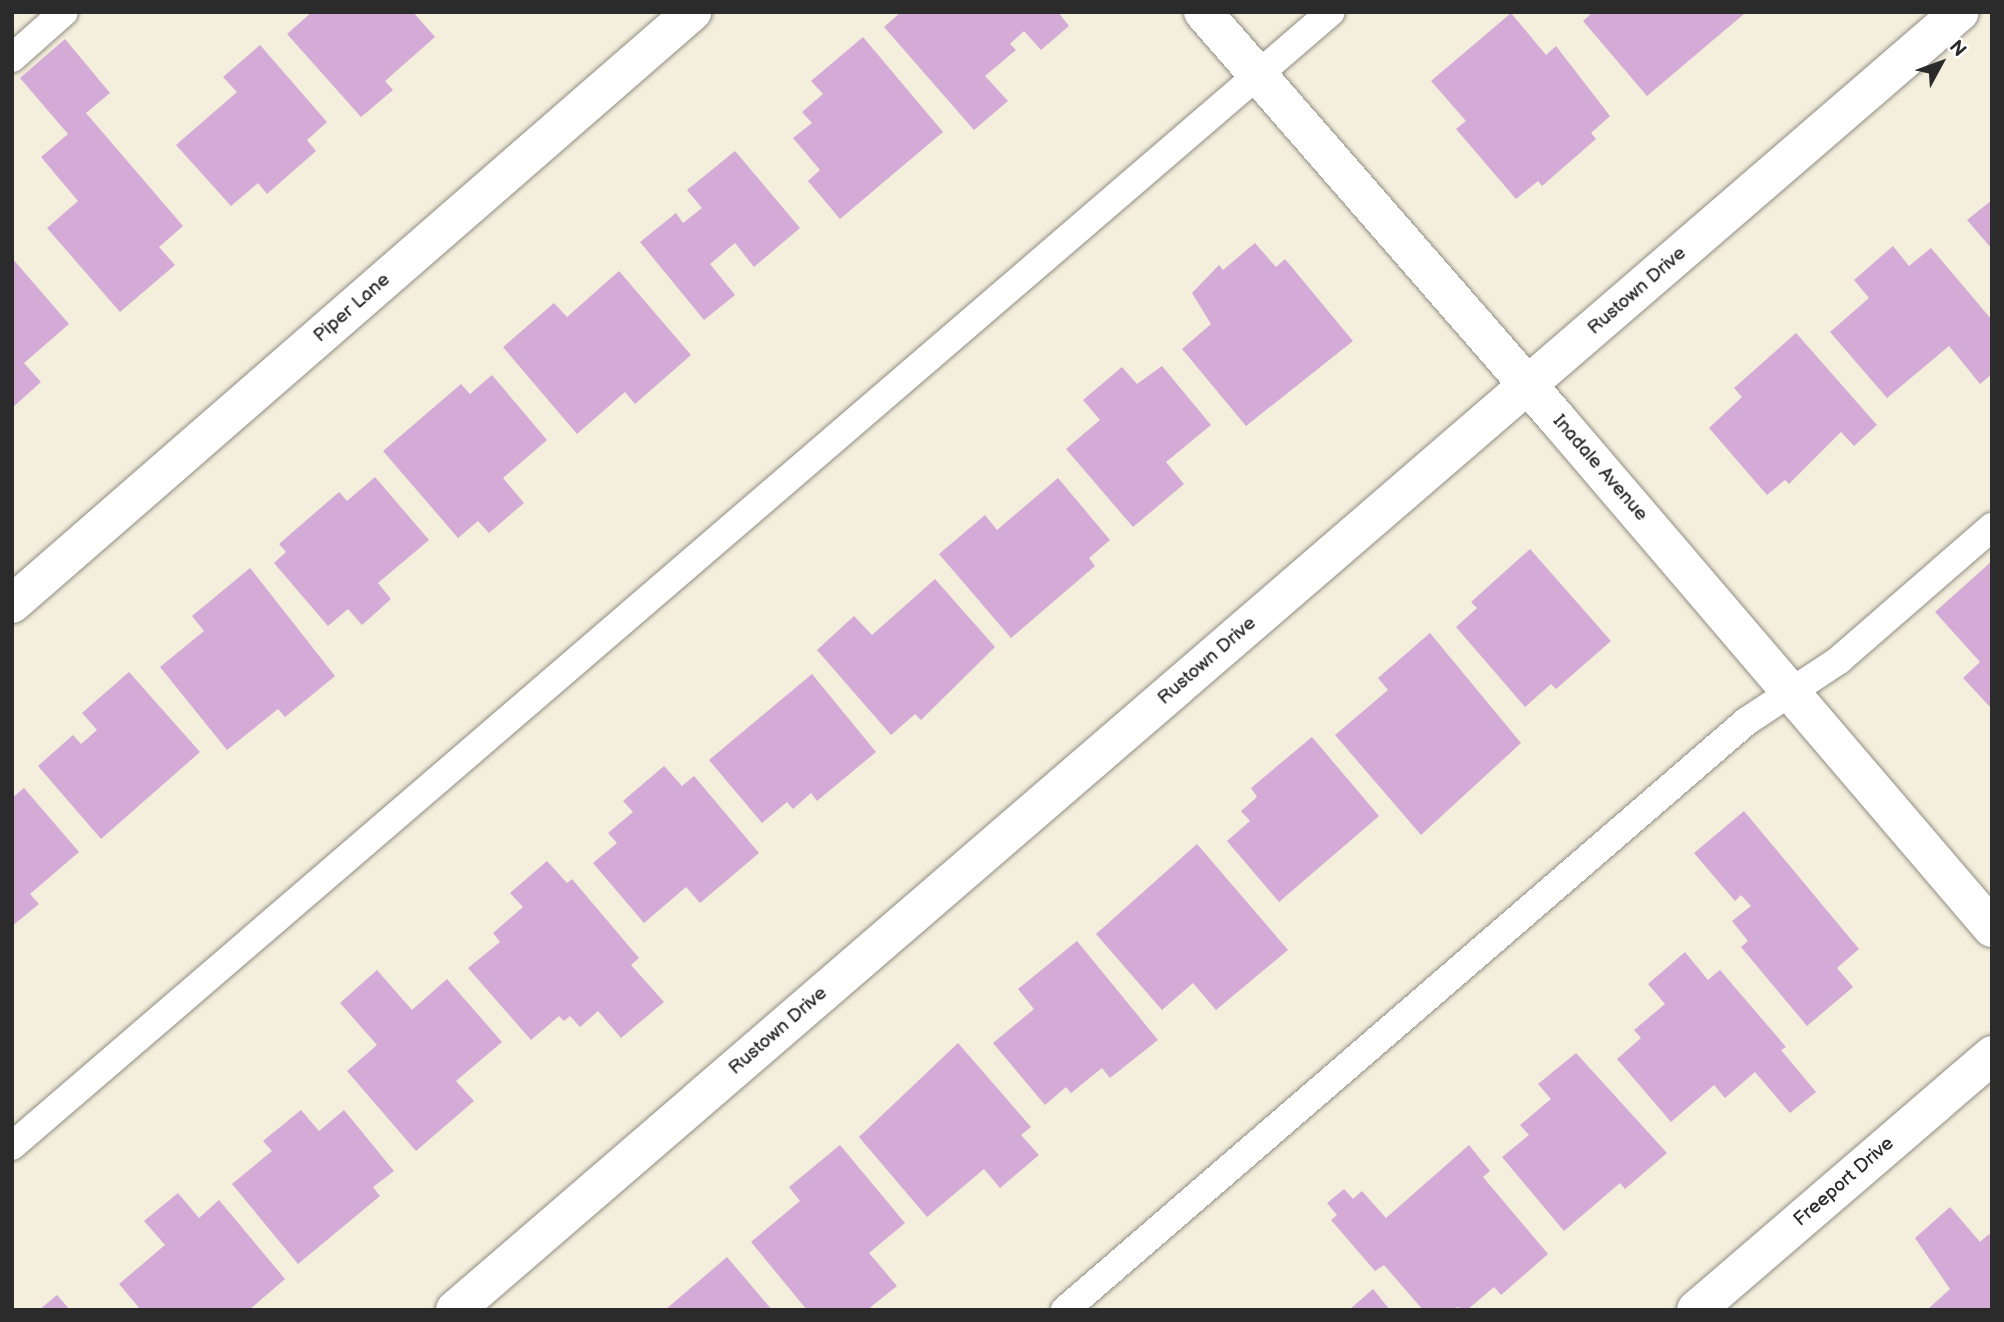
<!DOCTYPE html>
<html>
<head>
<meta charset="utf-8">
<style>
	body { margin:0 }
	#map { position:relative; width:2004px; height:1322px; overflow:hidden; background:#f4efdc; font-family:"Balsamiq Sans",sans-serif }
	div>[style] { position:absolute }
	.building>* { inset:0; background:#d3abd6 }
	.roads { filter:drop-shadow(0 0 2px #908d84) drop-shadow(0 0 2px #908d84) }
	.lane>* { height:28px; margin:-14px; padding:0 14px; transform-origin:14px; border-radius:14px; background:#fff }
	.street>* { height:38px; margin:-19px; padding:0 19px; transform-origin:19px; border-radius:19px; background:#fff }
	span { translate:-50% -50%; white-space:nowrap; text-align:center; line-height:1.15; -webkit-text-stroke:5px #fff; paint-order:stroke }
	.street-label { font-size:19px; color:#2b2b2b }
	.frame { position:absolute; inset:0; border:14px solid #2b2b2b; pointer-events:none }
	.north { position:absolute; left:1906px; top:28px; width:70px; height:70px; -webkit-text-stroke:5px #fff; paint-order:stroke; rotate:49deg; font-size:19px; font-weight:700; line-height:28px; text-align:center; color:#2b2b2b }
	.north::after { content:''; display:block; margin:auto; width:24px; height:32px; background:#2b2b2b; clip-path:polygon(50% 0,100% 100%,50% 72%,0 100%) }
</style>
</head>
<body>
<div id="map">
	<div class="building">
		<div style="clip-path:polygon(312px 12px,413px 12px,435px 37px,385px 81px,393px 90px,361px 117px,287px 34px)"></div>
		<div style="clip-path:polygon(901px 12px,1058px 12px,1069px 26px,1041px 50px,1024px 31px,1010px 44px,1016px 50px,985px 76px,1008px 101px,974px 130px,884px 27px)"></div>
		<div style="clip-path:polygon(1593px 12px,1742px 12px,1744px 14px,1647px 96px,1583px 21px)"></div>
		<div style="clip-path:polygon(1511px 13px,1546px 55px,1556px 46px,1610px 116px,1591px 133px,1596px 139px,1542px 186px,1538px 181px,1516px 199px,1456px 129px,1466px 121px,1431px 81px)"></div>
		<div style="clip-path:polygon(863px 37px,943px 132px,840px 219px,808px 181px,820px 170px,793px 138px,812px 123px,802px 112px,823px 94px,811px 81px)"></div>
		<div style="clip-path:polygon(65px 39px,110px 93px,86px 113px,183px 226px,159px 247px,175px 265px,120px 312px,47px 228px,78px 201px,41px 157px,68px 134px,20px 78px)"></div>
		<div style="clip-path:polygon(260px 45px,327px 122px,307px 140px,316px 151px,267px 194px,258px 183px,231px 206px,176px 145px,237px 92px,223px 77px)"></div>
		<div style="clip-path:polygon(735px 151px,800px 228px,754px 267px,735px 243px,710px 264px,735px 295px,704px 320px,640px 242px,676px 213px,683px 223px,702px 208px,687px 190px)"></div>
		<div style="clip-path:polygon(1992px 200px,1992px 249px,1967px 220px)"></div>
		<div style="clip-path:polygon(1255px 243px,1276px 267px,1285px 259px,1353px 341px,1246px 426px,1182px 349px,1211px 324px,1192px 293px,1219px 265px,1223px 270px)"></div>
		<div style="clip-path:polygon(1893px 246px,1909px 266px,1931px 248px,1992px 320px,1992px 374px,1980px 384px,1949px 346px,1887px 398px,1830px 332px,1869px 298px,1854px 280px)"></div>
		<div style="clip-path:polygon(12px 258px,69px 324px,24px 363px,41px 382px,12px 408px)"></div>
		<div style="clip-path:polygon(619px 271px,691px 355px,635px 404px,625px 392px,577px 434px,503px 347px,554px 303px,567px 317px)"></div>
		<div style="clip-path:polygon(1796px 333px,1877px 425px,1854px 446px,1841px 432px,1789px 484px,1785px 480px,1767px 495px,1709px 428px,1742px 397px,1734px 388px)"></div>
		<div style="clip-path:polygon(1162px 366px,1211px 425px,1166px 462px,1184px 484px,1133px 527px,1066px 449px,1100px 420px,1083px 400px,1122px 367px,1137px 384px)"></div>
		<div style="clip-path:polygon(492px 375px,547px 440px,503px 478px,524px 503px,489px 533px,478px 521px,458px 538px,383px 451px,461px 384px,470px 394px)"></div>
		<div style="clip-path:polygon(375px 477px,429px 540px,378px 583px,391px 599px,362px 625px,348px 609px,328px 626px,274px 563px,286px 552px,279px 544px,339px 492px,347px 501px)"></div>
		<div style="clip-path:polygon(1058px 478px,1110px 540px,1089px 558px,1095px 566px,1011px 638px,939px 554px,985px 515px,997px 530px)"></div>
		<div style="clip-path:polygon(1530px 549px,1611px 641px,1556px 689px,1551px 684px,1525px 707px,1456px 627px,1477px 608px,1471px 602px)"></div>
		<div style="clip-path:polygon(1992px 561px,1992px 709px,1963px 678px,1980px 662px,1935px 612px)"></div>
		<div style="clip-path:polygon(250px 568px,335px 676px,285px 717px,278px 709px,227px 750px,160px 667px,204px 631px,192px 616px)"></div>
		<div style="clip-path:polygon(935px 579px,995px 647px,921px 720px,915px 714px,891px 735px,817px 650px,854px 616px,872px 635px)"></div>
		<div style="clip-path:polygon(1430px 633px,1521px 743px,1421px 835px,1335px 735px,1388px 690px,1378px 678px)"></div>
		<div style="clip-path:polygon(129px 672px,200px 752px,101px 839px,38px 766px,73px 735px,81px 744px,97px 730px,82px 713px)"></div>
		<div style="clip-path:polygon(812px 674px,876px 752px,817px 801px,811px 793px,793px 809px,787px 802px,762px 823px,709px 760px)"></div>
		<div style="clip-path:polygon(1312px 737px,1379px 816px,1279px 902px,1227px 841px,1250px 821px,1241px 811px,1257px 797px,1251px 788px)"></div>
		<div style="clip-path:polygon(664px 766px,682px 786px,694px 776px,759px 853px,700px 903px,686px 887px,644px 923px,593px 863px,617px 843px,608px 833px,633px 812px,623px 801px)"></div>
		<div style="clip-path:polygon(24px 788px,79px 852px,30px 894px,39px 904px,12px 926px,12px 798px)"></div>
		<div style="clip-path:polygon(1744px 811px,1859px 949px,1837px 968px,1853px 987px,1807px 1026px,1741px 947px,1748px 941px,1732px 921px,1751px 906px,1741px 895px,1735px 901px,1694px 853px)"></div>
		<div style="clip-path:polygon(1197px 844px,1288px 950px,1216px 1010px,1193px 983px,1162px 1010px,1096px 934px)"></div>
		<div style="clip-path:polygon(547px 861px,567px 883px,572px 879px,639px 958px,631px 965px,664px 1002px,621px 1038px,598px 1011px,580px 1027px,570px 1016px,564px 1021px,559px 1016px,531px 1040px,468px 968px,500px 942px,493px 933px,523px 907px,510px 893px)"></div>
		<div style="clip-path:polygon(1077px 941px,1158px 1040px,1110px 1078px,1102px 1068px,1071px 1093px,1066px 1087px,1045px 1105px,993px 1043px,1034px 1009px,1018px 989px)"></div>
		<div style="clip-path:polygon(1685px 952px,1708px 980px,1720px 970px,1786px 1047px,1781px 1050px,1816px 1092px,1790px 1113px,1755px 1072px,1725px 1098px,1714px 1085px,1671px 1122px,1617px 1059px,1641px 1038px,1634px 1030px,1665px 1004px,1648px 984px)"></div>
		<div style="clip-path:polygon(377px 970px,412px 1010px,447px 979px,502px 1042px,456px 1081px,474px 1101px,416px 1151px,347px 1071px,377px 1045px,340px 1003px)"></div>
		<div style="clip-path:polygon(958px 1043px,1031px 1127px,1021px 1135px,1039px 1155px,1000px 1188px,984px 1169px,927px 1217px,859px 1137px)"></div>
		<div style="clip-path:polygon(1576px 1053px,1667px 1153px,1625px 1189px,1620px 1183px,1564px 1231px,1502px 1157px,1529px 1135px,1520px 1125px,1551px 1099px,1538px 1084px)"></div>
		<div style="clip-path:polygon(301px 1110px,319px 1131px,344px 1110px,394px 1171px,373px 1187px,380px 1196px,298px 1264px,232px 1184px,272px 1151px,263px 1141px)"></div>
		<div style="clip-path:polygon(840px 1145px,905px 1223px,869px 1253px,897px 1286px,867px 1310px,807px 1310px,751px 1242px,800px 1201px,789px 1187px)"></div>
		<div style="clip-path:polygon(1469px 1145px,1490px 1171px,1483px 1177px,1548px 1254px,1501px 1295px,1494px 1287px,1467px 1310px,1457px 1307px,1454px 1310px,1423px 1310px,1384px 1265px,1375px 1271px,1331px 1220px,1337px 1215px,1327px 1203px,1344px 1189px,1353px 1199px,1362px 1191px,1386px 1218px)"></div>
		<div style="clip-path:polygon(178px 1193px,199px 1218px,219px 1200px,285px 1279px,249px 1310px,141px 1310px,119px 1284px,165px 1245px,144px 1221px)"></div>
		<div style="clip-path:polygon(1950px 1207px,1980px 1242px,1989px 1234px,1992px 1238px,1992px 1310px,1927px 1310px,1950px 1289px,1915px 1238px)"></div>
		<div style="clip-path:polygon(727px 1257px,772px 1310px,665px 1310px)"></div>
		<div style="clip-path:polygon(1373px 1289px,1390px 1310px,1349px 1310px)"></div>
		<div style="clip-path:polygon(57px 1295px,70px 1310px,39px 1310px)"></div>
	</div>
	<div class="roads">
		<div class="lane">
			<div style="left:12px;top:58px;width:69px;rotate:-41.5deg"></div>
			<div style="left:12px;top:1146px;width:1739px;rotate:-40.69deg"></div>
			<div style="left:1065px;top:1310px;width:901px;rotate:-40.82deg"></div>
			<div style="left:1747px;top:721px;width:110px;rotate:-33.5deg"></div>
			<div style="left:1839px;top:660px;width:203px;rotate:-41deg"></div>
		</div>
		<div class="street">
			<div style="left:1203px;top:12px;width:542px;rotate:48.96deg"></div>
			<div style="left:1559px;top:421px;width:667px;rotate:49.5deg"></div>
			<div style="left:12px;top:604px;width:902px;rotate:-41.04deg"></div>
			<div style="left:455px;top:1310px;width:1987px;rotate:-40.78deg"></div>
			<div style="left:1696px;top:1310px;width:391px;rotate:-40.7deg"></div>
		</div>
	</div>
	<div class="street-label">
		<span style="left:1637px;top:291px;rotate:-41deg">Rustown Drive</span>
		<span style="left:352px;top:308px;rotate:-41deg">Piper Lane</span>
		<span style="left:1600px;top:468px;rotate:49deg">Inadale Avenue</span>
		<span style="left:1207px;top:661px;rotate:-41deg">Rustown Drive</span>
		<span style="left:778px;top:1031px;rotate:-41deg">Rustown Drive</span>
		<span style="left:1844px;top:1182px;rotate:-41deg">Freeport Drive</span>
	</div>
	<div class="frame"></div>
	<div class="north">N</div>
</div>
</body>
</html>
